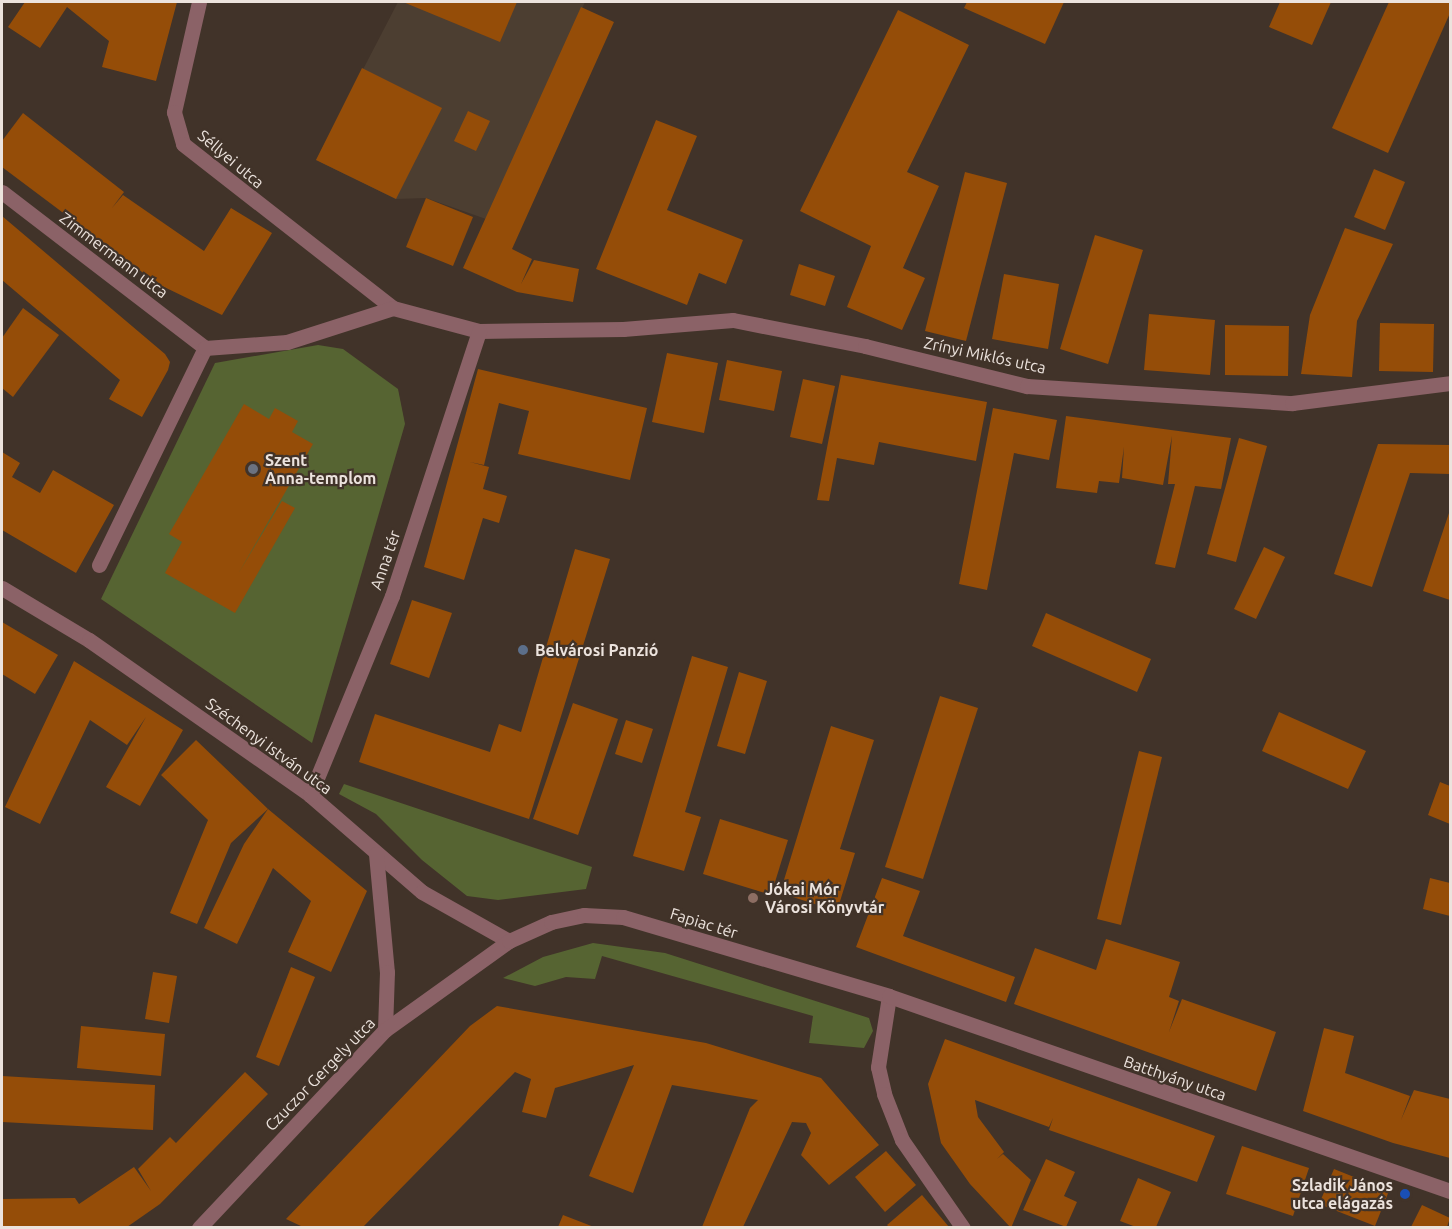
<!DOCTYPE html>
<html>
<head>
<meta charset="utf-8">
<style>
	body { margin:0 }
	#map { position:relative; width:1452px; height:1229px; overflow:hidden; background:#413329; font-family:Ubuntu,sans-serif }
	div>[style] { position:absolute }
	.medical>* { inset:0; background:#4c3e31 }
	.green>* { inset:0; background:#566432 }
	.building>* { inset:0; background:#954d08 }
	.street>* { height:15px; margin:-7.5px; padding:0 7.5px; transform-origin:7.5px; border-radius:7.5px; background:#8b6267 }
	.dots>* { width:16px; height:16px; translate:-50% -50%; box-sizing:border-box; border:3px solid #413329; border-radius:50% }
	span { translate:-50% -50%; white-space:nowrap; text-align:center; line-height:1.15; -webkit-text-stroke:4.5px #413329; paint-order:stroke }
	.street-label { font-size:16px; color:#ece3dd }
	.poi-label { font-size:16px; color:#ece3dd; font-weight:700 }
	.left { translate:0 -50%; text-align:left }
	.right { translate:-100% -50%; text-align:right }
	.frame { position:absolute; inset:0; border:3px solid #ece3dd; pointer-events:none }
</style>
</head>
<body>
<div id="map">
	<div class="medical">
		<div style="clip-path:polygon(398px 2px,585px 2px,486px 219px,426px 198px,396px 199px,316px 160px)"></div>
	</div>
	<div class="green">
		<div style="clip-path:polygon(318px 345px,343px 349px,398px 389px,405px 424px,312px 743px,101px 599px,215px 363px)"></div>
		<div style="clip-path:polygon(344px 784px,592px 867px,586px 889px,498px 900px,467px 896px,422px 860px,376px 814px,339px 794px)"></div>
		<div style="clip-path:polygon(593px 943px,665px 953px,869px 1018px,873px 1031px,864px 1048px,809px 1043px,813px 1016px,602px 956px,595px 979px,566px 977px,535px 986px,503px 978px,543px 957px)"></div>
	</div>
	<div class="building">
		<div style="clip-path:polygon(25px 2px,177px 2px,156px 81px,102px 67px,109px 41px,67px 7px,40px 48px,8px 27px)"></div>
		<div style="clip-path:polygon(403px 2px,517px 2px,500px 42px)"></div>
		<div style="clip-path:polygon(967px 2px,1064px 2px,1045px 44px,964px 8px)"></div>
		<div style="clip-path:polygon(1280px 2px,1331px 2px,1312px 45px,1269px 27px)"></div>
		<div style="clip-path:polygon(1389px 2px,1450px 2px,1450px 13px,1388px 153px,1332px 128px)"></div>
		<div style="clip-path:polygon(581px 7px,614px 22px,512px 249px,532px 259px,521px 284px,534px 260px,579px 269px,573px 302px,517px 292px,463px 268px)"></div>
		<div style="clip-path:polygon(898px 10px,969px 45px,907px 172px,939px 186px,903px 268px,925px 278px,902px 330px,847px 307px,871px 246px,800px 211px)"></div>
		<div style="clip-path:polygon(362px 68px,442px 108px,396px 199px,316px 160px)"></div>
		<div style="clip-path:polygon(468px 111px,490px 121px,476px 151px,454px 141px)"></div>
		<div style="clip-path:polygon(23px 113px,124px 192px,112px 208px,123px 195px,204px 251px,231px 208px,272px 233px,222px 315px,158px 284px,2px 167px,2px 141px)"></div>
		<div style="clip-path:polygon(656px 120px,697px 136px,667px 210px,743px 240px,726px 284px,699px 273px,687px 305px,596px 269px)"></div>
		<div style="clip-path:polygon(1374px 169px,1405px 182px,1385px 230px,1354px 217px)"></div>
		<div style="clip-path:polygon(965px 172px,1007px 183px,966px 341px,925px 331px)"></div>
		<div style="clip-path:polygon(426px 198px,473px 217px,453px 266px,406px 247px)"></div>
		<div style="clip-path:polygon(2px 216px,165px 354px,170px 362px,168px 370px,142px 417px,109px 399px,120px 380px,2px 280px)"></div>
		<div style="clip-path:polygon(1345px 228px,1393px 244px,1357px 321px,1352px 377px,1301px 374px,1310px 315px)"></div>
		<div style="clip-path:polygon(1095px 235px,1143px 250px,1108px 364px,1060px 349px)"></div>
		<div style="clip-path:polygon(799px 264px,835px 276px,825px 306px,790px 295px)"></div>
		<div style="clip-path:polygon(1004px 274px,1059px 284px,1048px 349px,992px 339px)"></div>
		<div style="clip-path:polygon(23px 308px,59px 335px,13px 397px,2px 388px,2px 338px)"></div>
		<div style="clip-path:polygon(1149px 314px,1215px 320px,1210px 375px,1144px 370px)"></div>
		<div style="clip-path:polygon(1380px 323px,1434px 324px,1433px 372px,1379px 371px)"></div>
		<div style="clip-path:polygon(1225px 325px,1289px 326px,1288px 376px,1225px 375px)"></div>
		<div style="clip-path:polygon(667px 353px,718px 363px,704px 433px,652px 422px)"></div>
		<div style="clip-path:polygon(727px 360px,782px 371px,774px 411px,719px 400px)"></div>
		<div style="clip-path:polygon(478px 369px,647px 408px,630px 480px,518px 454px,529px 411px,499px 403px,484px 465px,470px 462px,489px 467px,483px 489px,507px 496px,499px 523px,483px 518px,464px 580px,424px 567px)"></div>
		<div style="clip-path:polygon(841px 375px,987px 402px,976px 461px,879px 442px,874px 465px,837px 458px,829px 501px,817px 500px)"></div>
		<div style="clip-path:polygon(803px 379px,835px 386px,822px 444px,790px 437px)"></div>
		<div style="clip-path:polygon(244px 404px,269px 419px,275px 408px,298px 421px,292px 432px,313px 444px,238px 574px,282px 501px,295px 508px,235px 613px,165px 573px,182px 542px,169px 534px)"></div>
		<div style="clip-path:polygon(993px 408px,1057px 420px,1049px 460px,1014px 453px,987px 590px,959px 584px)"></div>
		<div style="clip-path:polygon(1066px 416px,1231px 438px,1221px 489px,1195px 486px,1175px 568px,1155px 564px,1175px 484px,1168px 484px,1172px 436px,1163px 485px,1122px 478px,1124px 447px,1119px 483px,1099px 481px,1097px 493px,1056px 488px)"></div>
		<div style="clip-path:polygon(1239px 438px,1267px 446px,1236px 562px,1207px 554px)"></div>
		<div style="clip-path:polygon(1378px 444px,1450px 445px,1450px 474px,1410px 473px,1372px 587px,1334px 574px)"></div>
		<div style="clip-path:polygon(2px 452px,20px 463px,12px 477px,40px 493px,53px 470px,114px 505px,76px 573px,2px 530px)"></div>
		<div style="clip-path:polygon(1450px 510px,1450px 600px,1423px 591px)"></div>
		<div style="clip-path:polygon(1264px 547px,1285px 557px,1256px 619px,1234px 609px)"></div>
		<div style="clip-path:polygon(575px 549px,610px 559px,529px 819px,359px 762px,375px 714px,490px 752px,499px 724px,521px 732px)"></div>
		<div style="clip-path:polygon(412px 600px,452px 613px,429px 678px,390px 664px)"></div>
		<div style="clip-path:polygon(1046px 613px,1151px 659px,1137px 692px,1032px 646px)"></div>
		<div style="clip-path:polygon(2px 622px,58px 655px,35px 694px,2px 674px)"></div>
		<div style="clip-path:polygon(692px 656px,728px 667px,685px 812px,701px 817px,684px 871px,633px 856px)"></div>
		<div style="clip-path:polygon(74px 661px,183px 730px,140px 806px,106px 787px,146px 717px,127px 745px,90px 720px,40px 824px,5px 807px)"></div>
		<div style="clip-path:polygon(739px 672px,767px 681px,745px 754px,717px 746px)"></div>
		<div style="clip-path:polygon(940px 696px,978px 708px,923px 879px,885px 867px)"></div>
		<div style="clip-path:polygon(573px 703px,618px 719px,578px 835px,533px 819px)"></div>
		<div style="clip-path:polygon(1279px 712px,1366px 751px,1348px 789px,1262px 751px)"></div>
		<div style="clip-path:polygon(626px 720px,653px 729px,642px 763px,615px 754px)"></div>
		<div style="clip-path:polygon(831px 726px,874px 740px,840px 849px,855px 853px,837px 911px,780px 893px)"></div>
		<div style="clip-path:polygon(196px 740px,268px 809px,231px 843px,197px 924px,170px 913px,208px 820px,161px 775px)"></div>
		<div style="clip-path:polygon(1139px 751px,1162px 757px,1121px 925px,1097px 919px)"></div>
		<div style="clip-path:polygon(1440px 782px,1450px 786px,1450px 824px,1428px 815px)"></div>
		<div style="clip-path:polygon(268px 809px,367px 891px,331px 972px,288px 952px,311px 901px,273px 868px,237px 944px,204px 928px,244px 844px)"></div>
		<div style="clip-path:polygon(720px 819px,788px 840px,771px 895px,703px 874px)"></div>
		<div style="clip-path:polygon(882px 878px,920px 891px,903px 936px,1015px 977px,1006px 1002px,856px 947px)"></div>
		<div style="clip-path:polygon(1430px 878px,1450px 883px,1450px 916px,1423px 909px)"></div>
		<div style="clip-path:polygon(1106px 939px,1180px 962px,1169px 997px,1179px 1001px,1169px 1032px,1182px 999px,1276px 1032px,1256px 1091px,1014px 1004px,1035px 948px,1096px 970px)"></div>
		<div style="clip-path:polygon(291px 967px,315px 977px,279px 1066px,256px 1057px)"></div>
		<div style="clip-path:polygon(153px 972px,177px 976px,169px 1023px,145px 1019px)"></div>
		<div style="clip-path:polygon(497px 1006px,706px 1043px,821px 1078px,879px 1145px,829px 1185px,801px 1155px,811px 1133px,806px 1123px,792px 1122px,743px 1227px,702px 1227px,750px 1108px,758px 1100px,672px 1085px,633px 1193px,589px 1176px,634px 1065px,555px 1088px,546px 1118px,522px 1112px,531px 1079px,515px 1072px,363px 1227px,303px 1227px,286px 1219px,470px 1026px)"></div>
		<div style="clip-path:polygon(81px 1026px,165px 1034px,161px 1076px,77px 1068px)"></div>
		<div style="clip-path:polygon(1324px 1028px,1354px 1036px,1345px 1073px,1410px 1096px,1401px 1120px,1414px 1090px,1450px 1099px,1450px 1158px,1393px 1143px,1303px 1111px)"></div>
		<div style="clip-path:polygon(945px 1039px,1215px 1136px,1197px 1182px,1049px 1130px,1053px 1118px,1049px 1127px,975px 1100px,978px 1117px,1004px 1152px,997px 1159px,1003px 1154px,1031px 1180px,1011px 1228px,970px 1184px,941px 1143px,928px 1084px)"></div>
		<div style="clip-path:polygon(245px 1072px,268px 1094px,160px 1204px,127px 1227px,2px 1227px,2px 1199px,75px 1198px,79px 1204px,134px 1167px,151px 1191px,138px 1169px,170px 1137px,176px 1143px)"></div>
		<div style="clip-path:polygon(2px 1076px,155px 1085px,153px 1130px,2px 1122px)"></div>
		<div style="clip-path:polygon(1242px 1146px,1309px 1168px,1293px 1216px,1226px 1194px)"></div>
		<div style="clip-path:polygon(886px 1151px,916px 1185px,885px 1212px,855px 1177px)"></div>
		<div style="clip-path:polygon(1046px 1159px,1075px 1172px,1064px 1196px,1077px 1202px,1066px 1227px,1023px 1210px)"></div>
		<div style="clip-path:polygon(1334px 1169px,1389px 1191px,1375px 1226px,1319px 1204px)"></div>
		<div style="clip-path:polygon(1138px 1178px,1171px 1192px,1156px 1227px,1136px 1227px,1120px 1221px)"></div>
		<div style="clip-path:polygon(922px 1195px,949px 1227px,889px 1227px,887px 1225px)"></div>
		<div style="clip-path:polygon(1422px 1205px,1450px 1218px,1447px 1227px,1411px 1227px)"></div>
		<div style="clip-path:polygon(563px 1215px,594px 1227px,558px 1227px)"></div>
	</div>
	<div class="street">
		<div style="left:199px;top:2px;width:113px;rotate:102.8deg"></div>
		<div style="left:174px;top:112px;width:33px;rotate:74deg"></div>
		<div style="left:183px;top:144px;width:266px;rotate:38deg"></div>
		<div style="left:393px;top:308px;width:89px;rotate:15deg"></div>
		<div style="left:479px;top:331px;width:144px;rotate:-0.8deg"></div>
		<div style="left:623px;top:329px;width:110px;rotate:-4.7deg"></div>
		<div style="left:733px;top:320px;width:135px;rotate:11.1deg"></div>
		<div style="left:865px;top:346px;width:167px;rotate:13.9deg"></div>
		<div style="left:1027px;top:386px;width:266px;rotate:3.7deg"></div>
		<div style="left:1292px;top:403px;width:159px;rotate:-7.2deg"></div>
		<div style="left:2px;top:192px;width:256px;rotate:37.5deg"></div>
		<div style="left:99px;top:565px;width:242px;rotate:-64deg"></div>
		<div style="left:205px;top:348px;width:82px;rotate:-4.2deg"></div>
		<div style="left:287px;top:342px;width:111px;rotate:-17.8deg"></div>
		<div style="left:2px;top:588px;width:101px;rotate:30.9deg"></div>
		<div style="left:89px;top:640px;width:270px;rotate:35deg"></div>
		<div style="left:310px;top:795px;width:148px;rotate:40.9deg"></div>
		<div style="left:422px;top:892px;width:100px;rotate:29.4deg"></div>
		<div style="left:310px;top:795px;width:215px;rotate:-67.6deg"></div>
		<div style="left:392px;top:596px;width:279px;rotate:-71.8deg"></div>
		<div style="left:376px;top:854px;width:119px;rotate:84.7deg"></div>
		<div style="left:387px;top:972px;width:58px;rotate:92deg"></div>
		<div style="left:889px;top:996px;width:72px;rotate:98.8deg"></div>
		<div style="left:878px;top:1067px;width:28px;rotate:77deg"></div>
		<div style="left:884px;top:1094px;width:49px;rotate:68.6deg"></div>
		<div style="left:902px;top:1140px;width:107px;rotate:55.3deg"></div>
		<div style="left:199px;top:1228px;width:272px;rotate:-46.8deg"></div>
		<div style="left:385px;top:1030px;width:153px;rotate:-35.7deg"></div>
		<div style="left:509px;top:941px;width:46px;rotate:-24.3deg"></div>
		<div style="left:551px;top:922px;width:34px;rotate:-12deg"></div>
		<div style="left:584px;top:915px;width:39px;rotate:3deg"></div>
		<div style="left:623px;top:917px;width:277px;rotate:16.5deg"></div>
		<div style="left:889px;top:996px;width:594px;rotate:19.17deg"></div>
	</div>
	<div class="dots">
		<div style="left:253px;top:469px;background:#6b7280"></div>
		<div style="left:523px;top:650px;background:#5c6f8a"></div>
		<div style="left:753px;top:898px;background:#8d6e63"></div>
		<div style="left:1405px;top:1194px;background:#1a4fb4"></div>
	</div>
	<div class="street-label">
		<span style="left:231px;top:159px;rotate:40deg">Séllyei utca</span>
		<span style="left:114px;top:255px;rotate:37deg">Zimmermann utca</span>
		<span style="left:985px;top:355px;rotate:12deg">Zrínyi Miklós utca</span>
		<span style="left:385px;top:560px;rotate:-71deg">Anna tér</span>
		<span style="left:269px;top:746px;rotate:36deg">Széchenyi István utca</span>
		<span style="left:704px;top:923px;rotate:17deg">Fapiac tér</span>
		<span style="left:320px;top:1074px;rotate:-46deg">Czuczor Gergely utca</span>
		<span style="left:1175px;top:1078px;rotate:19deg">Batthyány utca</span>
	</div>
	<div class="poi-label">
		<span class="left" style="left:265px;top:469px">Szent<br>Anna-templom</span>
		<span class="left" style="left:535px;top:650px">Belvárosi Panzió</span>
		<span class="left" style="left:765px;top:898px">Jókai Mór<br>Városi Könyvtár</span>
		<span class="right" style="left:1393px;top:1194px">Szladik János<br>utca elágazás</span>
	</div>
	<div class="frame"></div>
</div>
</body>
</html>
